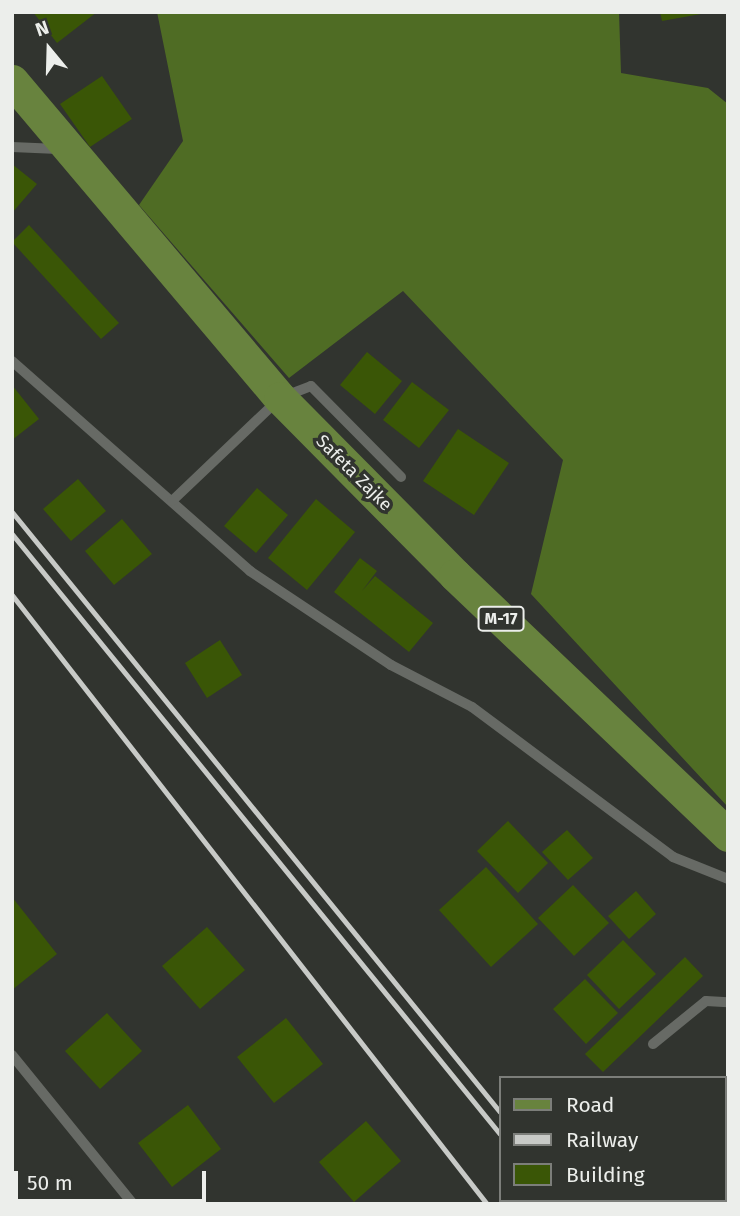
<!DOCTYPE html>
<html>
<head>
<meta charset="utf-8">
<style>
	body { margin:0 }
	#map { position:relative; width:740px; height:1216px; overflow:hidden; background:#31342f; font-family:"Fira Sans",sans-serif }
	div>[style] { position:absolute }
	.forest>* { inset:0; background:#4f6c24 }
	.building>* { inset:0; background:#3a5606 }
	.lane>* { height:10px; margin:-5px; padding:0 5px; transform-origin:5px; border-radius:5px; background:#676a65 }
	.primary>* { height:33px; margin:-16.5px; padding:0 16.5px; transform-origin:16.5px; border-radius:16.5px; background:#68833e }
	.rail>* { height:5px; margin:-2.5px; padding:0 2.5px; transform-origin:2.5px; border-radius:2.5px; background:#c8cac7 }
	span { translate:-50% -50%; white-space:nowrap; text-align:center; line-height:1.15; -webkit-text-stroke:7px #31342f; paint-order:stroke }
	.shield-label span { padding:2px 5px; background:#31342f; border:2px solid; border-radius:5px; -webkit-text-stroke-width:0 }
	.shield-label { font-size:16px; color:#eceeeb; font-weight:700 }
	.street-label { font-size:18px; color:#eceeeb }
	.frame { position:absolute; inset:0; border:14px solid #eceeeb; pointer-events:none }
	.legend { position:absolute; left:499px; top:1076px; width:228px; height:126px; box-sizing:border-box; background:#31342f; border:2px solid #7c7e7a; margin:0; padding:9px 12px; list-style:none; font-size:21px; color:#eceeeb }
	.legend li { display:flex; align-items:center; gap:14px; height:35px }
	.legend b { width:35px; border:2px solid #7c7e7a }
	.north { position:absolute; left:14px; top:14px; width:70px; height:70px; -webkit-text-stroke:5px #31342f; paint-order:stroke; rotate:341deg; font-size:19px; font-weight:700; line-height:28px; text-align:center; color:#eceeeb }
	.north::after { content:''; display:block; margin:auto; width:24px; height:32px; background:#eceeeb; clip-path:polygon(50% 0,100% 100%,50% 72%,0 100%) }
	.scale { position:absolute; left:14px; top:1171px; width:192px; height:32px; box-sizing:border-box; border:4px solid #eceeeb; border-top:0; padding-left:9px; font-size:21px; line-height:24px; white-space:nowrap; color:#eceeeb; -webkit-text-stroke:5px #31342f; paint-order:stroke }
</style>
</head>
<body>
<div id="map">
	<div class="forest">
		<div style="clip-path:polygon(157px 12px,619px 12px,621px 73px,708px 88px,728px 104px,728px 807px,531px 594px,563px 460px,403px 291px,289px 378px,139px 205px,183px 141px)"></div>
	</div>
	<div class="building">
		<div style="clip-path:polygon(33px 12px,97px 12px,57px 43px)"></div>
		<div style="clip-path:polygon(660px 12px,701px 12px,701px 14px,662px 21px)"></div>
		<div style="clip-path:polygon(102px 76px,132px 119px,90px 147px,60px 104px)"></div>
		<div style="clip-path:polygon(12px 164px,37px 184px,12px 213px)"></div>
		<div style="clip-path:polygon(29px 225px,119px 323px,101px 339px,12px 242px)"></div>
		<div style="clip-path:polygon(367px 352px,402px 381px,375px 414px,340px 385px)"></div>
		<div style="clip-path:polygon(412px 382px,449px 410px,419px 448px,383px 420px)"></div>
		<div style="clip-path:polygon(12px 385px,39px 419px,12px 440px)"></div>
		<div style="clip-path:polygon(458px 429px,509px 463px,474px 515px,423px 481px)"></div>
		<div style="clip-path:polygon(78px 479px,106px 511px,71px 541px,43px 509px)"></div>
		<div style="clip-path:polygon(257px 488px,288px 515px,256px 553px,224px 526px)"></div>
		<div style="clip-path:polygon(316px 499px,355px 532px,307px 590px,268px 558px)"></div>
		<div style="clip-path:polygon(122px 519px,152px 554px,114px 585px,85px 551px)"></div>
		<div style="clip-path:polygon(360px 558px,377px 571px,362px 591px,375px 576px,433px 623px,409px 652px,334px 592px)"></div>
		<div style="clip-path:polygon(220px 640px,242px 675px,207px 698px,185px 663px)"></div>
		<div style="clip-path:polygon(508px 821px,548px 863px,518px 893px,477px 851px)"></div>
		<div style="clip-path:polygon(567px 830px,593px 858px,568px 880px,542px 852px)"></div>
		<div style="clip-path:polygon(486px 867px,538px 924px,491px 967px,439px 910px)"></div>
		<div style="clip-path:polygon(573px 885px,609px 923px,574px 956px,538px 918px)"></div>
		<div style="clip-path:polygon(636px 891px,656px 914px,629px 939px,608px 916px)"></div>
		<div style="clip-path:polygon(12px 897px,57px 954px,12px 990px)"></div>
		<div style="clip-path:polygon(207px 927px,245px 970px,200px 1009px,162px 966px)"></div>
		<div style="clip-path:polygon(623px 940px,656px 974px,619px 1009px,587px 975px)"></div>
		<div style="clip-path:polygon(685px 957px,703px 976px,603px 1072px,585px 1054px)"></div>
		<div style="clip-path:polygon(585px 979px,618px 1013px,586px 1044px,553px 1009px)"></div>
		<div style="clip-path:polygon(107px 1013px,142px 1051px,100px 1089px,65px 1051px)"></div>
		<div style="clip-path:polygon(286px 1018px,323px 1064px,274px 1103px,237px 1057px)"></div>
		<div style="clip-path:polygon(188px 1105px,221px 1149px,172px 1187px,138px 1143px)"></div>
		<div style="clip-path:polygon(366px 1121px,401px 1161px,354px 1202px,319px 1162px)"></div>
		<div style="clip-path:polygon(642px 1200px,687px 1200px,683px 1204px)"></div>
	</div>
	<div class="lane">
		<div style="left:12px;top:147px;width:46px;rotate:2.5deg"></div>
		<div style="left:12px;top:361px;width:317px;rotate:41.4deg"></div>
		<div style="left:250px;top:571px;width:169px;rotate:33.7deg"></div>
		<div style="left:391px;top:665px;width:91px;rotate:27.4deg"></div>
		<div style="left:472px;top:707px;width:251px;rotate:36.7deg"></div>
		<div style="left:673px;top:857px;width:59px;rotate:21.8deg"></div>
		<div style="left:172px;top:501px;width:149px;rotate:-43.6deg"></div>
		<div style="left:280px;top:398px;width:33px;rotate:-21deg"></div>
		<div style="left:311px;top:386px;width:128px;rotate:45.3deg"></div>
		<div style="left:653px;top:1044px;width:68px;rotate:-39.1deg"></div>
		<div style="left:706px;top:1001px;width:22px;rotate:3deg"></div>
		<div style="left:12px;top:1055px;width:192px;rotate:50.9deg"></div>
	</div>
	<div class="primary">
		<div style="left:12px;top:81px;width:415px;rotate:49.8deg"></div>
		<div style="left:280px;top:398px;width:249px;rotate:45.3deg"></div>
		<div style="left:455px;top:575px;width:377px;rotate:43.6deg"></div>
	</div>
	<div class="rail">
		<div style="left:12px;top:512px;width:773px;rotate:50.88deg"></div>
		<div style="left:12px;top:534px;width:773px;rotate:50.88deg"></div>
		<div style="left:12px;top:595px;width:772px;rotate:52.05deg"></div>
		<div style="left:554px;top:1200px;width:5px;rotate:53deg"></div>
		<div style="left:572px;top:1200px;width:4px;rotate:63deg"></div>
	</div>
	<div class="shield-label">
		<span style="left:501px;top:619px">M-17</span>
	</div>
	<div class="street-label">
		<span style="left:354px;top:473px;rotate:45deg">Safeta Zajke</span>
	</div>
	<div class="frame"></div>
	<ul class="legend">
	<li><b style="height:9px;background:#68833e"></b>Road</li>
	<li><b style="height:9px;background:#c8cac7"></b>Railway</li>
	<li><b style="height:19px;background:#3a5606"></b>Building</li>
	</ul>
	<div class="north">N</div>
	<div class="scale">50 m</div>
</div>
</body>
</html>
